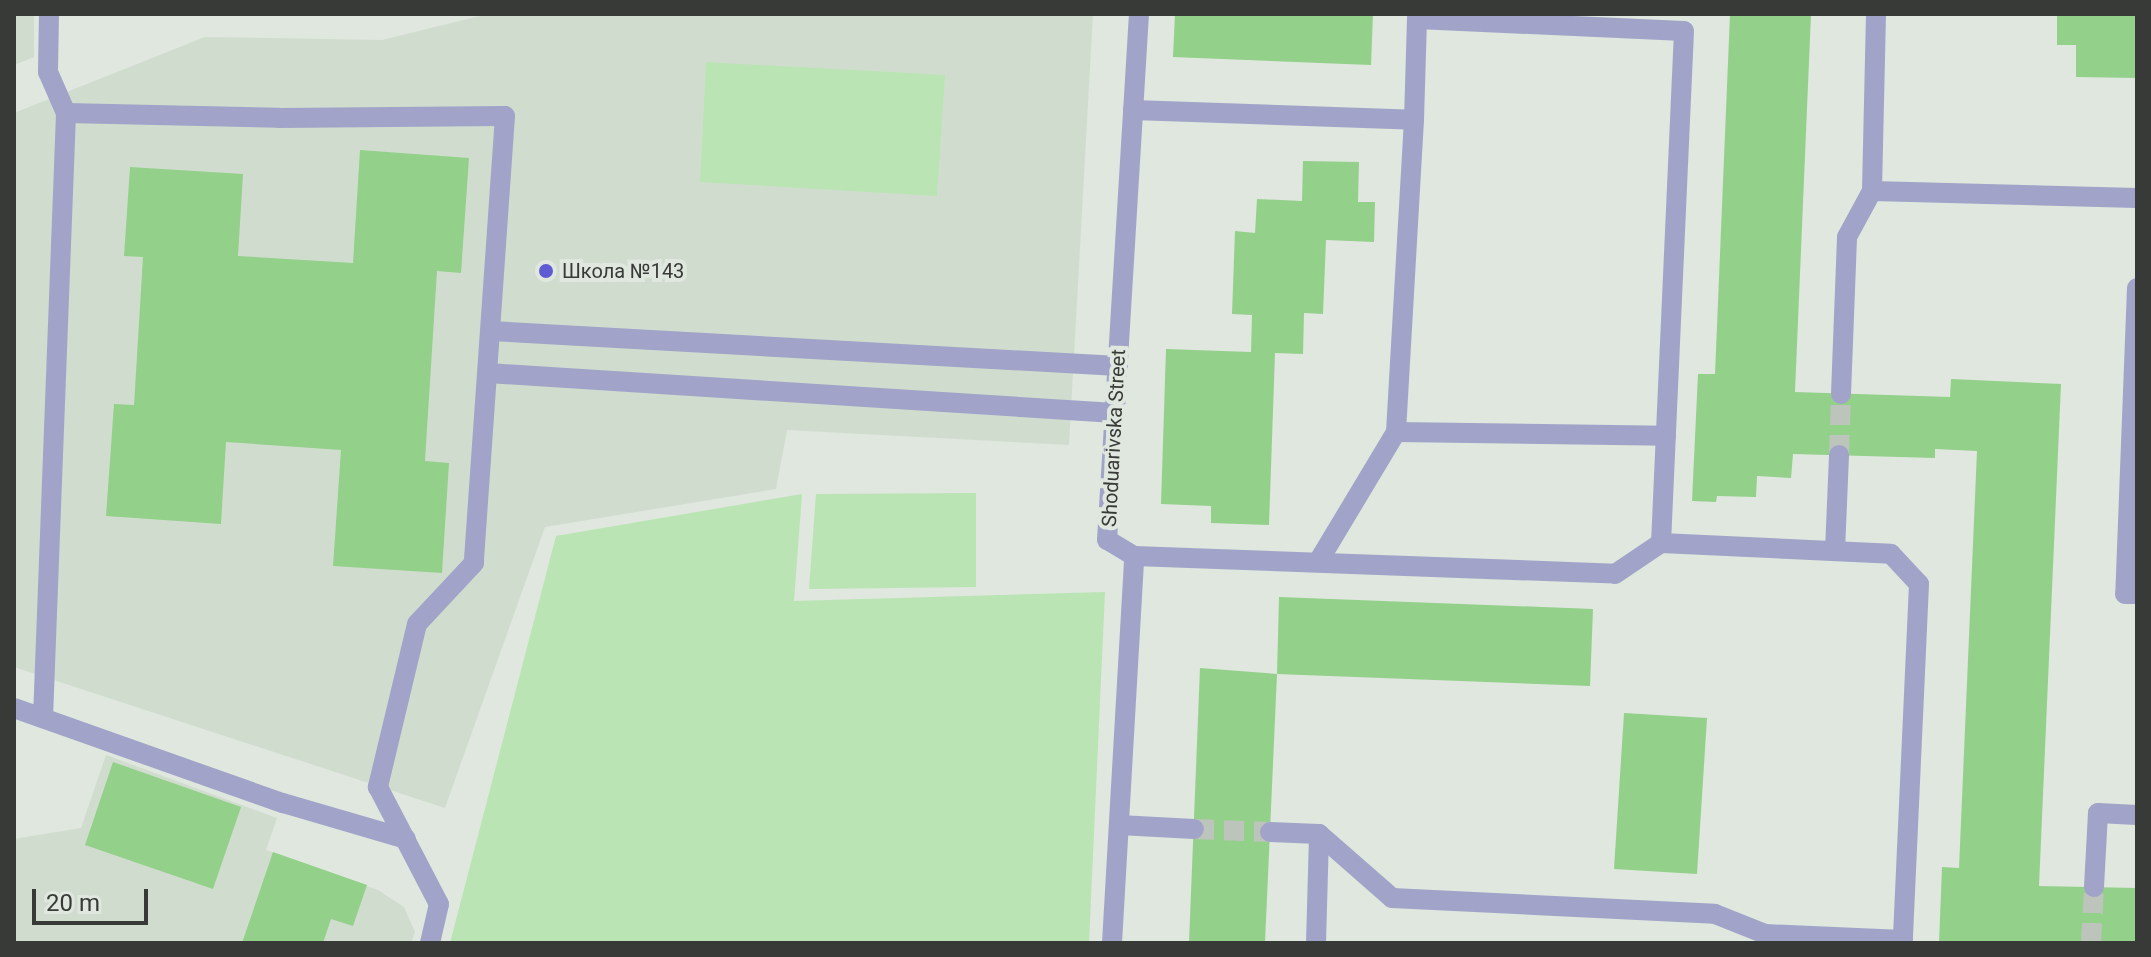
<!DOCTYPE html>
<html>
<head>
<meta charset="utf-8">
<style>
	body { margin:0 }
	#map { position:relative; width:2151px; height:957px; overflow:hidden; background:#dfe7de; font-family:Roboto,sans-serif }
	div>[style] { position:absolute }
	.built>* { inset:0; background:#d0ddce }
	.green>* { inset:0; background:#bae4b4 }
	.building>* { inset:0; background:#93d08a }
	.minor-tunnel>* { height:20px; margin-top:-10px; transform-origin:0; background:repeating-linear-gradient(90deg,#bdc4bc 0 20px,transparent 0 30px) }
	.minor>* { height:20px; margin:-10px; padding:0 10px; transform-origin:10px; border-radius:10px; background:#a1a4c8 }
	.dots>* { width:22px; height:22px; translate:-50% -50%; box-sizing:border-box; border:4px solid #dfe7de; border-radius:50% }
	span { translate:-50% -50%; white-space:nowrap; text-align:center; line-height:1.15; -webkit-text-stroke:8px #dfe7de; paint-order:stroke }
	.poi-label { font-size:20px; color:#373a36 }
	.left { translate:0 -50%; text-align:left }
	.street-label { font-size:20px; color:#373a36 }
	.frame { position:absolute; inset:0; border:16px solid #373a36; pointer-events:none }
	.scale { position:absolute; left:32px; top:889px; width:116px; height:36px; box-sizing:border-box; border:4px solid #373a36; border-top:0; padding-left:10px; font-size:24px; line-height:28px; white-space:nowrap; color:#373a36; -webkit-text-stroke:6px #dfe7de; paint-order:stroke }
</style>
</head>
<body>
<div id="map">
	<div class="built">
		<div style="clip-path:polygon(14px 14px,34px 14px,34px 57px,14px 65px)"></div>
		<div style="clip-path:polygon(488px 14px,1093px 14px,1069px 445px,787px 430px,776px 489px,545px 527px,445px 808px,14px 667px,14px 113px,205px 37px,382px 40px)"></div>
		<div style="clip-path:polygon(106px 755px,277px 818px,266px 850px,378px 890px,404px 907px,415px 932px,411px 943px,14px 943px,14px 839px,81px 828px)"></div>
	</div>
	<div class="green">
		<div style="clip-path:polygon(706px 62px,945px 75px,937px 196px,700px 182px)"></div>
		<div style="clip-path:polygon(976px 493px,976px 587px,809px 589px,816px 494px)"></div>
		<div style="clip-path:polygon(802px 494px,794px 601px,1105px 592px,1089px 943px,450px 943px,556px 536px)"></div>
	</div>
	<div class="building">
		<div style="clip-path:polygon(1175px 14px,1373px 14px,1371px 65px,1173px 57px)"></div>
		<div style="clip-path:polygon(1730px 14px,1811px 14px,1795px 392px,1950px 397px,1951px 379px,2061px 384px,2039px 886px,2137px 888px,2137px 943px,1939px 943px,1942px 867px,1959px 868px,1977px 451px,1935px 449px,1935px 458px,1793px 454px,1791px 478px,1757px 476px,1756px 497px,1717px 496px,1716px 502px,1692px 501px,1698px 374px,1715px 374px)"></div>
		<div style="clip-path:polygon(2057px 14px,2137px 14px,2137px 78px,2076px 77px,2076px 45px,2057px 45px)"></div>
		<div style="clip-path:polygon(360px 150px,469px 158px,461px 273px,437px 271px,425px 461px,449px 463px,442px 573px,333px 566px,341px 450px,226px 442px,221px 524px,106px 516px,114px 404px,134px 405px,143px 257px,124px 256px,130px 167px,243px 174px,238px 256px,353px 263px)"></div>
		<div style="clip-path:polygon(1303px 161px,1359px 162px,1358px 202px,1375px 202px,1374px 242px,1326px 240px,1323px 314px,1304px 313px,1303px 354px,1275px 353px,1269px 525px,1211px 523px,1211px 506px,1161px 504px,1166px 349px,1251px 352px,1252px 315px,1232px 314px,1235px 231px,1255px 233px,1257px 199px,1302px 201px)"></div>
		<div style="clip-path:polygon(1279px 597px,1593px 609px,1590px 686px,1277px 674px)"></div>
		<div style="clip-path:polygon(1200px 668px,1277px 674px,1265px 943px,1189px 943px)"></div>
		<div style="clip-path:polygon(1624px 713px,1707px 718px,1697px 874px,1614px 869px)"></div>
		<div style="clip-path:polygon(113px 762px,241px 807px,213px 889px,85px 845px)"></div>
		<div style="clip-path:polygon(273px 852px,367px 885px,353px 926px,331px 919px,323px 943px,242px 943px)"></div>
	</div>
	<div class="minor-tunnel">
		<div style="left:1839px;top:455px;width:61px;rotate:-88.1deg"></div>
		<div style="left:1194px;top:829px;width:76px;rotate:2.3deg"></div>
		<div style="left:2091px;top:943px;width:56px;rotate:-86.9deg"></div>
	</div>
	<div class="minor">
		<div style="left:49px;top:14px;width:58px;rotate:91deg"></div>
		<div style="left:48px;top:72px;width:45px;rotate:66.3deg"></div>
		<div style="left:66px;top:113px;width:213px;rotate:1.3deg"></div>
		<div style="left:279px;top:118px;width:226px;rotate:-0.5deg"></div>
		<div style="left:505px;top:116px;width:448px;rotate:94deg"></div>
		<div style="left:474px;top:563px;width:83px;rotate:133.1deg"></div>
		<div style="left:417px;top:624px;width:168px;rotate:103.5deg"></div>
		<div style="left:378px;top:787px;width:132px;rotate:62.5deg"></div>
		<div style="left:439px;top:904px;width:40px;rotate:103deg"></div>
		<div style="left:1876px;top:14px;width:177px;rotate:91.3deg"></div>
		<div style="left:1872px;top:191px;width:265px;rotate:1.5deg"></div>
		<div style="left:1133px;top:110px;width:281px;rotate:2deg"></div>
		<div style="left:1414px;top:120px;width:101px;rotate:-88.3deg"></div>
		<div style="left:1417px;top:19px;width:267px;rotate:2.6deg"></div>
		<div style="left:1684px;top:31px;width:513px;rotate:92.57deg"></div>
		<div style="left:1661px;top:543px;width:230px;rotate:2.7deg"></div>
		<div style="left:1891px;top:554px;width:41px;rotate:47deg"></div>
		<div style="left:1919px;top:584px;width:359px;rotate:92.6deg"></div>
		<div style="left:2137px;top:288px;width:306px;rotate:92.2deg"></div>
		<div style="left:2125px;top:594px;width:12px"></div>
		<div style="left:491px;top:331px;width:628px;rotate:3.2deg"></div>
		<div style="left:488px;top:373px;width:628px;rotate:3.65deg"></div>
		<div style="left:1841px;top:394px;width:157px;rotate:-87.8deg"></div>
		<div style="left:1847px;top:237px;width:52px;rotate:-61.5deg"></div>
		<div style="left:1396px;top:432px;width:270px;rotate:0.8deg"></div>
		<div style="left:1835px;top:551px;width:96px;rotate:-87.6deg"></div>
		<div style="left:1134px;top:556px;width:481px;rotate:2.1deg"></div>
		<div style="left:1615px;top:574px;width:55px;rotate:-34deg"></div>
		<div style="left:1318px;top:562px;width:152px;rotate:-59deg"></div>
		<div style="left:1396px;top:432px;width:313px;rotate:-86.7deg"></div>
		<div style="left:14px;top:708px;width:285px;rotate:19.5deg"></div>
		<div style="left:283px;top:803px;width:128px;rotate:16.3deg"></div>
		<div style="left:43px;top:718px;width:605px;rotate:-87.82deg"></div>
		<div style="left:1119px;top:825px;width:75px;rotate:3.1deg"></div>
		<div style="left:1270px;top:832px;width:49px;rotate:2.3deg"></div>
		<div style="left:1319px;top:834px;width:97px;rotate:41.2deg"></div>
		<div style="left:1392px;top:898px;width:323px;rotate:2.8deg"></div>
		<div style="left:1715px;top:914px;width:54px;rotate:21.8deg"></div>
		<div style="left:1765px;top:934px;width:138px;rotate:2.5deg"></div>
		<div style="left:2094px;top:887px;width:74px;rotate:-86.9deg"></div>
		<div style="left:2098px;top:813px;width:39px;rotate:3deg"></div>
		<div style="left:1112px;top:943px;width:388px;rotate:-86.7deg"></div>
		<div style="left:1134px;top:556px;width:31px;rotate:-149deg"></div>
		<div style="left:1107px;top:540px;width:527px;rotate:-86.52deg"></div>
		<div style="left:1316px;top:943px;width:109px;rotate:-88.4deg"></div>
	</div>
	<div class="dots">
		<div style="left:546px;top:271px;background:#605bd3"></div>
	</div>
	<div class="poi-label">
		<span class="left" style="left:562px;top:271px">Школа №143</span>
	</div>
	<div class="street-label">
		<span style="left:1114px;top:438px;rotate:-87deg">Shoduarivska Street</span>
	</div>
	<div class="frame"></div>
	<div class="scale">20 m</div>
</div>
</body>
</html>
